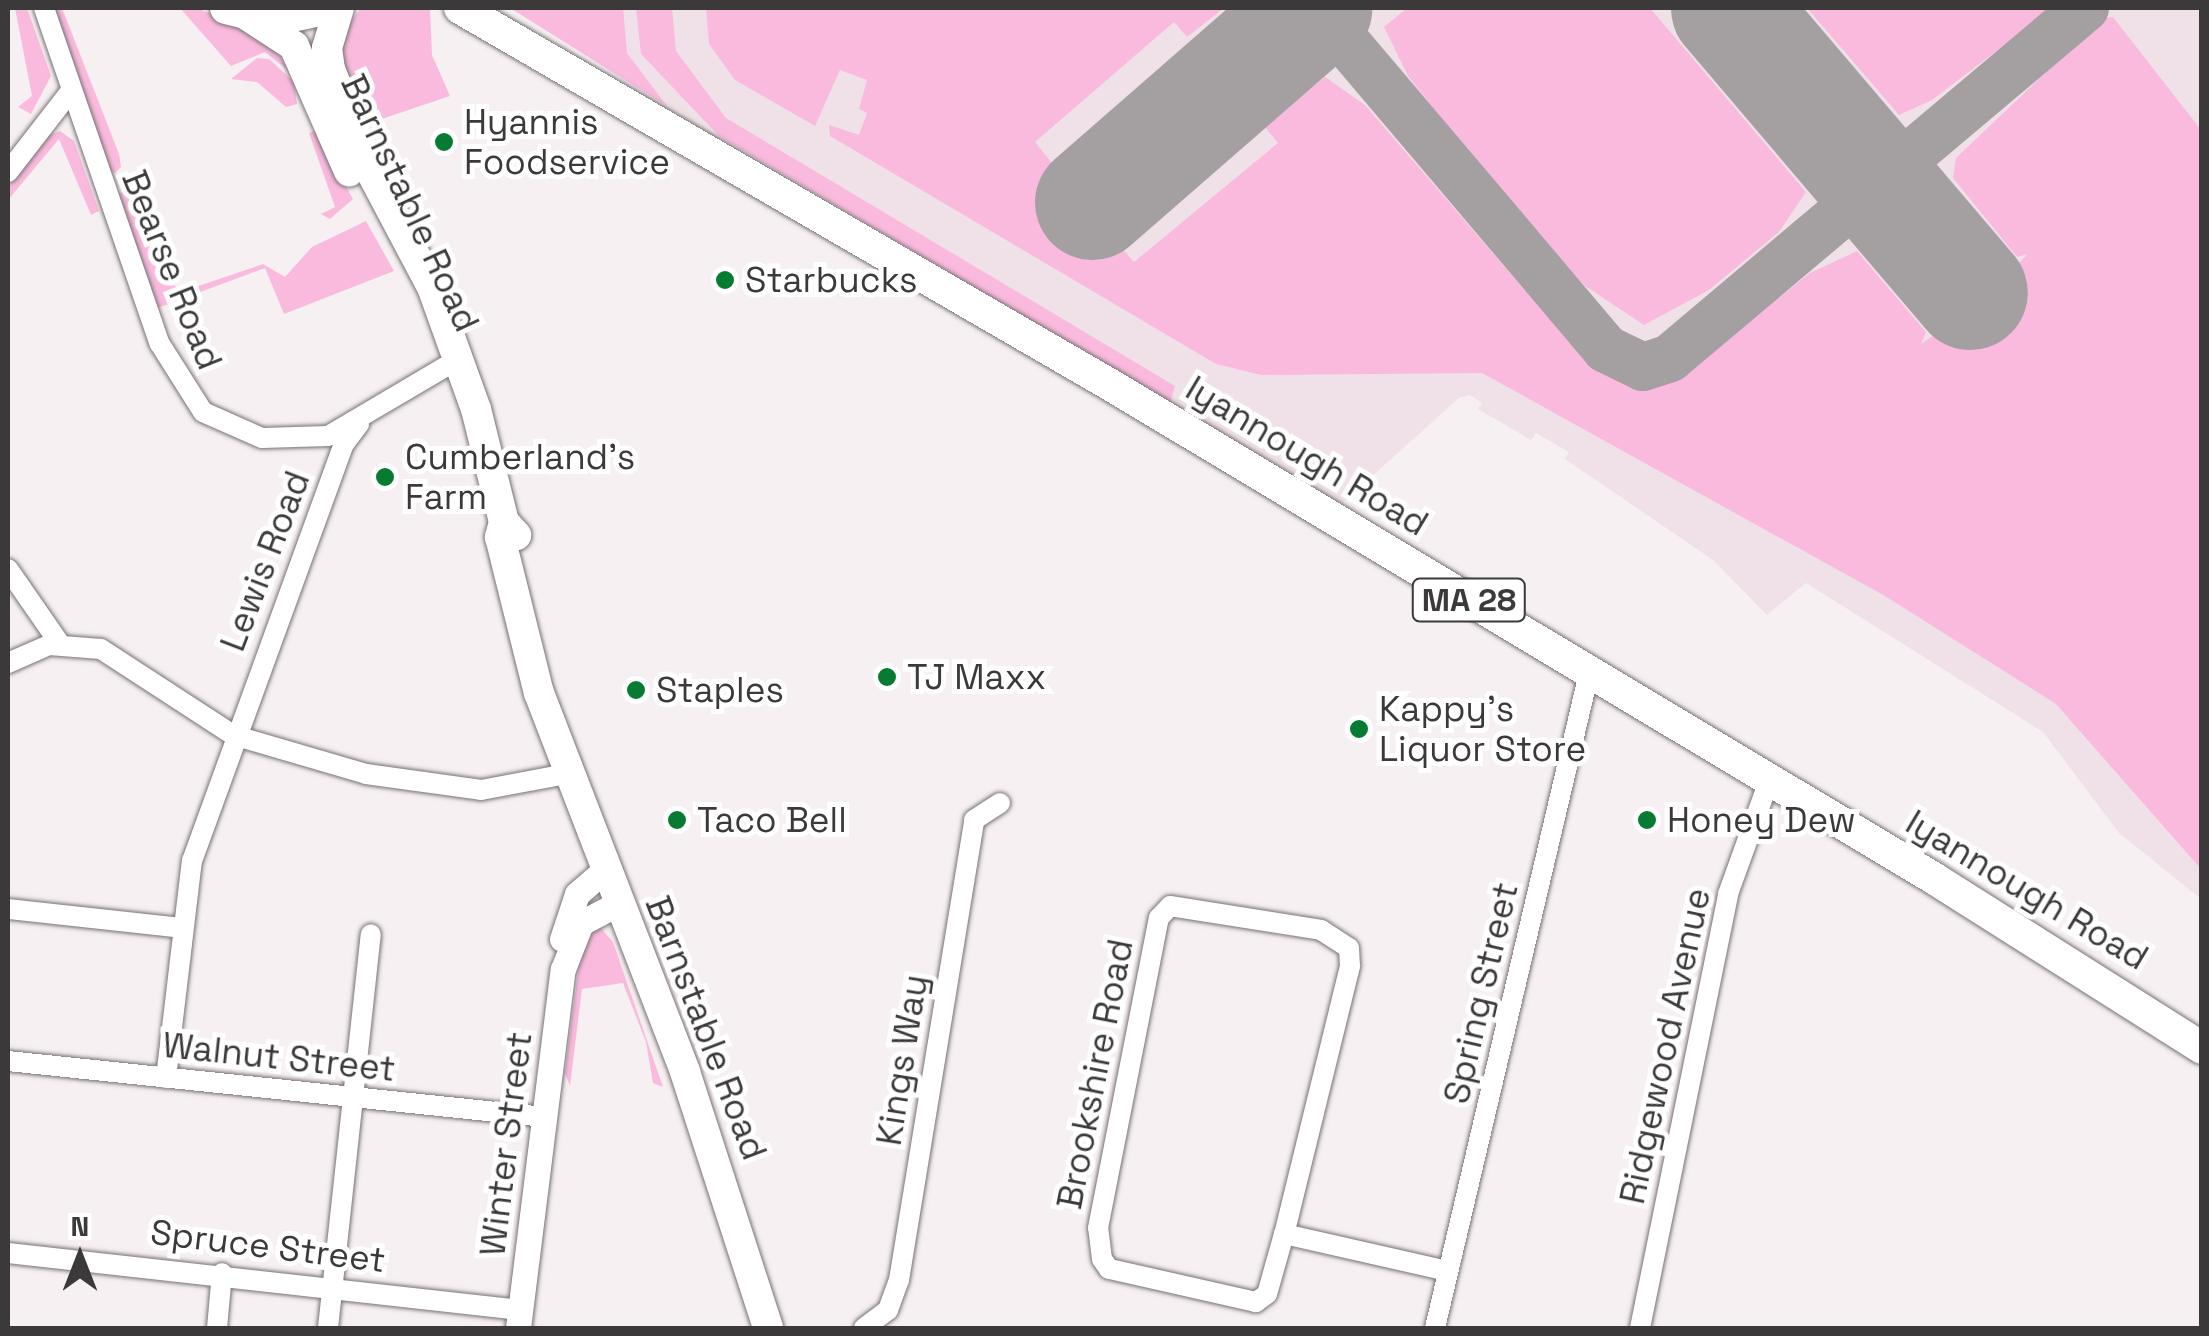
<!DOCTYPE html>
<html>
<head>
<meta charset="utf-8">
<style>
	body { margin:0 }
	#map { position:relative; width:2209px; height:1336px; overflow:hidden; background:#f7f0f3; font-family:"Space Grotesk",sans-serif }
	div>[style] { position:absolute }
	.built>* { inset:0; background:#f0e1e9 }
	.green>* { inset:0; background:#fabadd }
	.taxiway>* { height:48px; margin:-24px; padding:0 24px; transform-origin:24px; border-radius:24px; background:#a4a0a2 }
	.runway>* { height:115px; margin:-57.5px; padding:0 57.5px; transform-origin:57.5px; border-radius:57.5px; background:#a4a0a2 }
	.roads { filter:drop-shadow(0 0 2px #777174) drop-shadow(0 0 2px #777174) }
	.minor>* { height:20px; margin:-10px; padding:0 10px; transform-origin:10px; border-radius:10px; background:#fff }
	.tertiary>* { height:25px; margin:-12.5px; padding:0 12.5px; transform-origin:12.5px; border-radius:12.5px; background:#fff }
	.secondary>* { height:30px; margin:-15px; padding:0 15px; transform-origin:15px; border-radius:15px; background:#fff }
	.primary>* { height:32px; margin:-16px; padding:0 16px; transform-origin:16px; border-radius:16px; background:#fff }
	.dots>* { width:28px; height:28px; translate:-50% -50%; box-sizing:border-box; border:5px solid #fff; border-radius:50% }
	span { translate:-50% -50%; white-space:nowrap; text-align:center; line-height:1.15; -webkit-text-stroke:10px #fff; paint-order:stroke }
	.shield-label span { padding:2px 8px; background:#fff; border:2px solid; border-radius:8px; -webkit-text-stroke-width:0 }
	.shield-label { font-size:32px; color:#3c393a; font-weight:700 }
	.poi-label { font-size:35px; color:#3c393a }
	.left { translate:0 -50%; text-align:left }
	.street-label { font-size:35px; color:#3c393a }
	.frame { position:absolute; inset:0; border:10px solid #3c393a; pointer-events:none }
	.north { position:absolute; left:30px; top:1206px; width:100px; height:100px; -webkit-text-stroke:8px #fff; paint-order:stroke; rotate:0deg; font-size:28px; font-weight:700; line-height:40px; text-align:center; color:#3c393a }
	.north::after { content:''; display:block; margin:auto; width:35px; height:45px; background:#3c393a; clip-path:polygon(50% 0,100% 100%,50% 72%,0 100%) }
</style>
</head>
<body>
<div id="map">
	<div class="built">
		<div style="clip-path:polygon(516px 8px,2201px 8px,2201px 899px,2119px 833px,2043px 732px,1806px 583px,1767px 615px,1713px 560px,1565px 459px,1569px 452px,1536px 433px,1531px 440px,1478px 409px,1482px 403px,1470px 395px,1459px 398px,1340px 505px,664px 109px)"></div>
	</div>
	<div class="green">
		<div style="clip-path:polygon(15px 8px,27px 8px,51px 76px,31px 114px,18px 107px,32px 96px)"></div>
		<div style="clip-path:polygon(54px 8px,62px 8px,119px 154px,121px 167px,115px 173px,108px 172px)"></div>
		<div style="clip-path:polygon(180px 8px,197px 8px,269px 39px,289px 71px,265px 52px,231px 66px)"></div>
		<div style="clip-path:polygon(361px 8px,430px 8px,432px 55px,450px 96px,361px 126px,340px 66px,341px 34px)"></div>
		<div style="clip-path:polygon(510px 8px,623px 8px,627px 53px,667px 106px)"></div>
		<div style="clip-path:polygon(636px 8px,672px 8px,676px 51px,726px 118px,1175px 386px,1170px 403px,719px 136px,641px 54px)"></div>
		<div style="clip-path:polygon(706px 8px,1224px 8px,1187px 37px,1174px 22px,1035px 142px,1068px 183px,1054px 196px,1085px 235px,1100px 223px,1134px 262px,1278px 143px,1264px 126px,1325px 77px,1365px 105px,1591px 367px,1640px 388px,1679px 376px,1810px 273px,1857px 251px,1926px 332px,1921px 344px,1945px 327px,1939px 317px,1999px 266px,2007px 274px,2028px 254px,2017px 257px,1953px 178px,1956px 158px,2103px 18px,2113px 17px,2201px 130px,2201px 869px,2056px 704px,1885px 596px,1482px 373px,1261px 375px,1216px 364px,830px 136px,829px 125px,859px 135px,867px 113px,859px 109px,867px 80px,840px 70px,815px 126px,735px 80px,709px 44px)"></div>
		<div style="clip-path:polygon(1407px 8px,1650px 8px,1806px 192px,1779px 232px,1709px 290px,1644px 325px,1585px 286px,1501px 194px,1408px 76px,1384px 27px)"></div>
		<div style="clip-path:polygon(1807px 8px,2053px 8px,1932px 100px,1899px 115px)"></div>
		<div style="clip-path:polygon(257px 58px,269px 59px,294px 82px,297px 104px,286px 107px,257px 82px,231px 79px)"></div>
		<div style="clip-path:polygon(60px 131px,74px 141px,99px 211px,91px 215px,59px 139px,8px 200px,8px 187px,45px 137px)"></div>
		<div style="clip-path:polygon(315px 131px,353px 199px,330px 219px,321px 214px,335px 207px,309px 133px)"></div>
		<div style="clip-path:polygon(126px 190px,133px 193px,166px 281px,184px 291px,263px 264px,285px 277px,312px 247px,366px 221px,394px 271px,284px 314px,265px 268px,155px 309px,117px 195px)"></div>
		<div style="clip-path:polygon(600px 927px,613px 942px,663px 1087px,653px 1083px,646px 1042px,623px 983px,582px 989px,570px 1086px,565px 1073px,582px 941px)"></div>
	</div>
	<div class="taxiway">
		<div style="left:1317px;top:8px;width:447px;rotate:49.7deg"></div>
		<div style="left:1606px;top:349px;width:41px;rotate:25.9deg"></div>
		<div style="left:1643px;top:367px;width:28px;rotate:-18deg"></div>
		<div style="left:1670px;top:358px;width:543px;rotate:-40.14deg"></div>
	</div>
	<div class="runway">
		<div style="left:1728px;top:8px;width:373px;rotate:49.6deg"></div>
		<div style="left:1092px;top:202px;width:295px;rotate:-41.1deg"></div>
	</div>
	<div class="roads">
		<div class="minor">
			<div style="left:44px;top:8px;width:355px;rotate:71deg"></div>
			<div style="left:160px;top:344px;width:80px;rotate:57.7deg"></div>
			<div style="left:203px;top:412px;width:64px;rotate:23.8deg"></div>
			<div style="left:262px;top:438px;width:66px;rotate:-1.7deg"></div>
			<div style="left:328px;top:436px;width:136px;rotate:-30.5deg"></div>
			<div style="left:8px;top:172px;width:101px;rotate:-52.2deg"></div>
			<div style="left:8px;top:569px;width:91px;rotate:55.3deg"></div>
			<div style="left:8px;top:663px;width:45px;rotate:-23.7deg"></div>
			<div style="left:49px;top:645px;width:52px;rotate:4.4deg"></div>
			<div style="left:101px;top:649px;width:158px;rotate:33.1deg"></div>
			<div style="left:233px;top:735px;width:139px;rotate:16.3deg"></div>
			<div style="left:366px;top:774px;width:116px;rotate:7.9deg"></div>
			<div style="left:481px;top:790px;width:93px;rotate:-10.6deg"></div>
			<div style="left:8px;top:909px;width:176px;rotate:6.2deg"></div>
			<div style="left:8px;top:1061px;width:539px;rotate:5.96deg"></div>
			<div style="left:166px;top:1078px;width:219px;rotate:-83.2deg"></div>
			<div style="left:192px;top:861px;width:444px;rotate:-70deg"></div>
			<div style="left:344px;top:444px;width:25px;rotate:-53deg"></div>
			<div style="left:1284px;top:1234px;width:62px;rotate:105.8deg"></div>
			<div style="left:1267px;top:1294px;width:14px;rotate:144deg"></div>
			<div style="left:1256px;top:1302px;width:151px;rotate:-167.3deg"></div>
			<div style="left:1109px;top:1269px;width:12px;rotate:-125deg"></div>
			<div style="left:1102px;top:1259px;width:31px;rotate:-97deg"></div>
			<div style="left:1098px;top:1228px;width:316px;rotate:-78.9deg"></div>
			<div style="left:1159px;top:918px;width:16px;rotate:-47deg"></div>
			<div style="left:1170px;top:906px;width:153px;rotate:9deg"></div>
			<div style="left:1321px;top:930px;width:33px;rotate:33deg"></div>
			<div style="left:1349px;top:948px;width:18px;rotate:87deg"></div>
			<div style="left:1350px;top:966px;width:276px;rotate:103.8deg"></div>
			<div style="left:1284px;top:1234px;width:168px;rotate:12.7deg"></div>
			<div style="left:8px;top:1253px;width:515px;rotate:6.35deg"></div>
			<div style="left:217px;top:1328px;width:55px;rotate:-84.8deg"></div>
			<div style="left:328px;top:1328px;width:396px;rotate:-83.8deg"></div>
			<div style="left:864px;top:1328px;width:30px;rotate:-37deg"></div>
			<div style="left:888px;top:1310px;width:32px;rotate:-70deg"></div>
			<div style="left:899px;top:1280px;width:466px;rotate:-80.7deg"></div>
			<div style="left:974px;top:820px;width:31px;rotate:-33deg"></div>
			<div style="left:1435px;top:1328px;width:673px;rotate:-76.77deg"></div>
			<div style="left:1640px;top:1328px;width:443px;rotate:-78.5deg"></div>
			<div style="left:1728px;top:894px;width:120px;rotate:-70.1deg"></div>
		</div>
		<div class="tertiary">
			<div style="left:562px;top:939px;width:47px;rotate:-71.6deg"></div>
			<div style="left:577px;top:894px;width:38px;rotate:-41deg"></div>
			<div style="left:518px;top:1328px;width:362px;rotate:-82.9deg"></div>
			<div style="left:563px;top:969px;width:49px;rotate:-68.6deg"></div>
			<div style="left:581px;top:923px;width:43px;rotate:-27.8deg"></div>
		</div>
		<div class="secondary">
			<div style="left:339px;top:8px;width:42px;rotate:106.7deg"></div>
			<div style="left:327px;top:48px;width:21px;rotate:82deg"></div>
			<div style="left:330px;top:69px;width:109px;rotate:68.4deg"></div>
			<div style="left:370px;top:170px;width:132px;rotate:62.1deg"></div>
			<div style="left:432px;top:287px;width:130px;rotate:70.2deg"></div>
			<div style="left:476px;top:409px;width:116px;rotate:76.1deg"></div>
			<div style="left:504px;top:522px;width:18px;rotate:47deg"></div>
			<div style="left:248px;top:16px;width:55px;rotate:33.1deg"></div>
			<div style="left:294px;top:46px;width:137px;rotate:66.3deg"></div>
			<div style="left:504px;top:522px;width:16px;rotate:105deg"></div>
			<div style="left:500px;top:537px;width:161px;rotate:76deg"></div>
			<div style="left:539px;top:693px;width:406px;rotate:68.9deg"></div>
			<div style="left:685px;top:1072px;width:269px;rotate:72deg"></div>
		</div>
		<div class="primary">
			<div style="left:226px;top:8px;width:49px;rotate:14.3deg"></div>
			<div style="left:273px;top:20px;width:57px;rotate:-12.1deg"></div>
			<div style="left:460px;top:8px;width:750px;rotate:30.09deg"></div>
			<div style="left:1109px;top:384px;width:963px;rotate:30.93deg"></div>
			<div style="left:1935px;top:879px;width:316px;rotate:32.3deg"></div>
		</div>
	</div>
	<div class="dots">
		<div style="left:444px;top:142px;background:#067b31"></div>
		<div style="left:725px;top:280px;background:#067b31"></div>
		<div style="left:385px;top:477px;background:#067b31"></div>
		<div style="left:887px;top:677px;background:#067b31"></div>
		<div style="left:636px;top:690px;background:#067b31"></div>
		<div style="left:1359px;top:729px;background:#067b31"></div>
		<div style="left:677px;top:820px;background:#067b31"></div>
		<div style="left:1647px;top:820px;background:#067b31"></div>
	</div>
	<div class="shield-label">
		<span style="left:1469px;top:600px">MA 28</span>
	</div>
	<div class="poi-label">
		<span class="left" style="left:464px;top:142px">Hyannis<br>Foodservice</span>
		<span class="left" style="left:745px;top:280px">Starbucks</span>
		<span class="left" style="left:405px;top:477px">Cumberland's<br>Farm</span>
		<span class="left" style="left:907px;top:677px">TJ Maxx</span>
		<span class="left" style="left:656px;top:690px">Staples</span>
		<span class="left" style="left:1379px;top:729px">Kappy's<br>Liquor Store</span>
		<span class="left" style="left:697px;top:820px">Taco Bell</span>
		<span class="left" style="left:1667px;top:820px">Honey Dew</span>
	</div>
	<div class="street-label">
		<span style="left:410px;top:203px;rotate:65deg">Barnstable Road</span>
		<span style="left:172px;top:270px;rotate:68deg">Bearse Road</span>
		<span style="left:1307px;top:456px;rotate:31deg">Iyannough Road</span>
		<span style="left:265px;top:561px;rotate:-69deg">Lewis Road</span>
		<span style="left:2027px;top:890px;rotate:31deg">Iyannough Road</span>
		<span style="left:1481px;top:993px;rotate:-77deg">Spring Street</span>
		<span style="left:706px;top:1028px;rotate:69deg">Barnstable Road</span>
		<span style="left:1665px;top:1046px;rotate:-78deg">Ridgewood Avenue</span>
		<span style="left:279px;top:1057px;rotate:6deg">Walnut Street</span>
		<span style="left:902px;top:1060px;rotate:-81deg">Kings Way</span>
		<span style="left:1095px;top:1074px;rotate:-79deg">Brookshire Road</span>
		<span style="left:506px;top:1144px;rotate:-83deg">Winter Street</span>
		<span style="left:268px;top:1246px;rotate:7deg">Spruce Street</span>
	</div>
	<div class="frame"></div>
	<div class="north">N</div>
</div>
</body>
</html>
